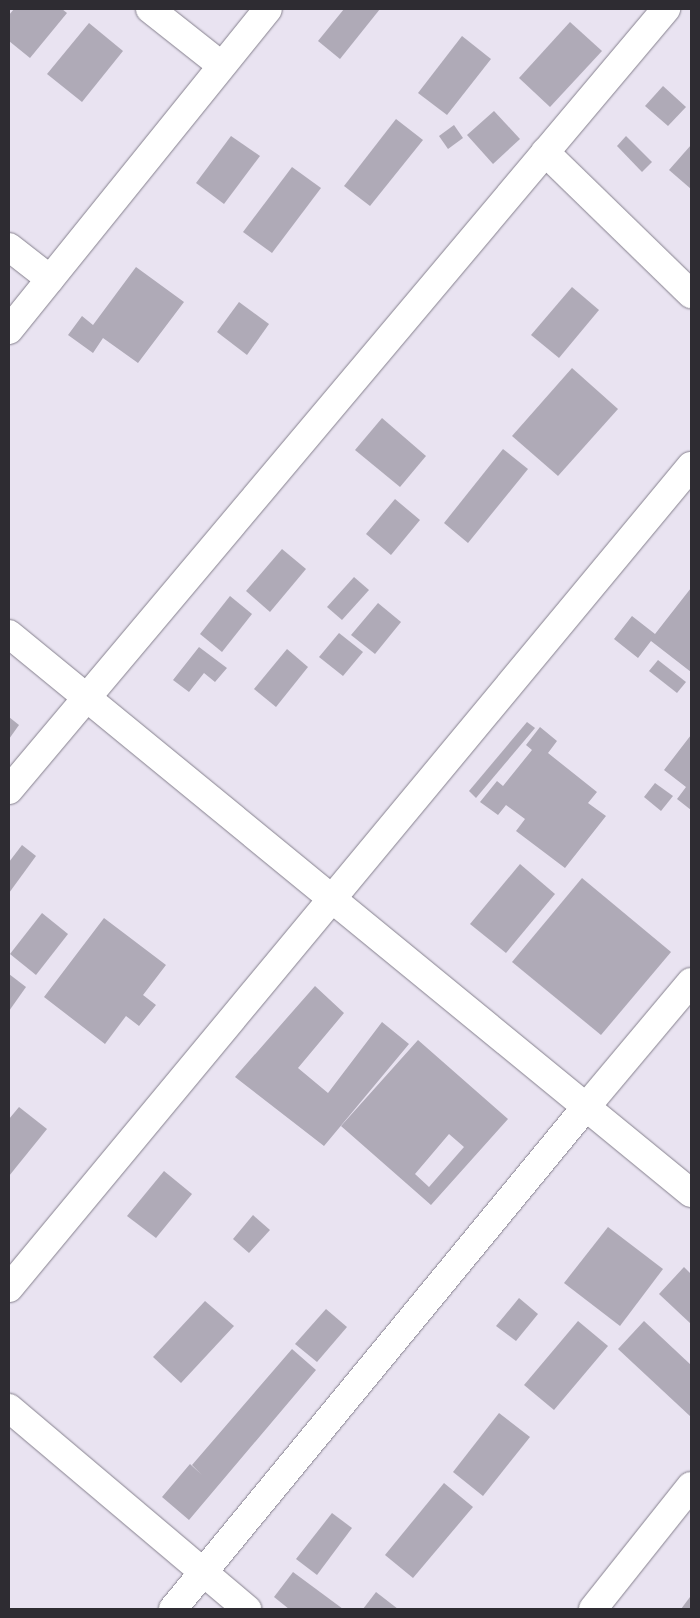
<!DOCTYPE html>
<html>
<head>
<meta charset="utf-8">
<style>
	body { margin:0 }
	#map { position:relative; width:700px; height:1618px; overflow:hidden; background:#e9e3f1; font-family:"Roboto Condensed",sans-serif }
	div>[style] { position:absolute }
	.building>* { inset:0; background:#afaab7 }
	.roads { filter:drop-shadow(0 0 1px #85808d) drop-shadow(0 0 1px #85808d) }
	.minor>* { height:28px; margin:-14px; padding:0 14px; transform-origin:14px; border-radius:14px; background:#fff }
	span { translate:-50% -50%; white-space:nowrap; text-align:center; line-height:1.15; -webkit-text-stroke:4px #fff; paint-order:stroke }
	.frame { position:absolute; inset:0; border:10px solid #2e2c32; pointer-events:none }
</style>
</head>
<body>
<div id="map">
	<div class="building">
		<div style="clip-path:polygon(14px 9px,62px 9px,67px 13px,30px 58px,9px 41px,9px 15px)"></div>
		<div style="clip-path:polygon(344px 9px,380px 9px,340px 59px,318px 41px)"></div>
		<div style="clip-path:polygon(570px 22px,602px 51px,550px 107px,519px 78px)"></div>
		<div style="clip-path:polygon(89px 23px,123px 51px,82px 102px,47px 74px)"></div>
		<div style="clip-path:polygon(462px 36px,491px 59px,447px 115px,418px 93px)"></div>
		<div style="clip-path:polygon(663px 86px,686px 107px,668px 126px,645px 106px)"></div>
		<div style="clip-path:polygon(494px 111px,520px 139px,493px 164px,467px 135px)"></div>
		<div style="clip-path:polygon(396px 119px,423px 140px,370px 206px,344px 186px)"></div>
		<div style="clip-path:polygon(454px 125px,463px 138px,448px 149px,439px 136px)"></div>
		<div style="clip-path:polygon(231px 136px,260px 156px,224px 204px,196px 183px)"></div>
		<div style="clip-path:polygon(626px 136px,652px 162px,642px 172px,617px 146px)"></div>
		<div style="clip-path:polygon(691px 145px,691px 189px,669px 170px)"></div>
		<div style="clip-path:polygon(292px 167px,321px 188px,272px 253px,243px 232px)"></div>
		<div style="clip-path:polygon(136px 267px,184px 302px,138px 363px,103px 338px,93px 353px,68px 335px,82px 316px,93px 325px)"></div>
		<div style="clip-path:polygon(572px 287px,599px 310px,559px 358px,531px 335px)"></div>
		<div style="clip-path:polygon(239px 302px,269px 324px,247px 355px,217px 332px)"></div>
		<div style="clip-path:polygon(572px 368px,618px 409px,558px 476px,512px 436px)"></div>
		<div style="clip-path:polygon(382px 418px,426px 456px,400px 487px,355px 450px)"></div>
		<div style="clip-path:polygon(503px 449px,528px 469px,468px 543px,444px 523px)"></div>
		<div style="clip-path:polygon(395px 499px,420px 520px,391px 555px,366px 534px)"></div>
		<div style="clip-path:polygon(282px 549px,306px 569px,270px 612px,246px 591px)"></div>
		<div style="clip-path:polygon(354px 577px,369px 590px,342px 620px,327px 607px)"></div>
		<div style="clip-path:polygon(691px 588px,691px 672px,651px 641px,638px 658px,614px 639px,632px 616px,655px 634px)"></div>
		<div style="clip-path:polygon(230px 596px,252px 614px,222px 652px,200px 634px)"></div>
		<div style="clip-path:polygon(378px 603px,401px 622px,375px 654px,351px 635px)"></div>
		<div style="clip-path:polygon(339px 633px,363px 652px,343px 676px,319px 657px)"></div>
		<div style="clip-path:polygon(199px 647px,227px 668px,215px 682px,204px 673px,189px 692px,173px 680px)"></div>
		<div style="clip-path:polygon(287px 649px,308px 667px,276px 707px,254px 689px)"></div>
		<div style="clip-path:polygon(658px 660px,686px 682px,677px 693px,649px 671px)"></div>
		<div style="clip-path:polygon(9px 717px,19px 725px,9px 739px)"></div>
		<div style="clip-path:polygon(527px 722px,535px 728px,476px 798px,469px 791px)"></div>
		<div style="clip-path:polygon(540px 727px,557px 741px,548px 753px,597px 792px,588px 803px,606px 816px,565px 868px,516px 831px,525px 819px,506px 805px,498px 815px,480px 802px,497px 781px,503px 786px,532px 750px,526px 745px)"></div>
		<div style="clip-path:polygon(691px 735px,691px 810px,677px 799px,686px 787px,664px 770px)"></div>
		<div style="clip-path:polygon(655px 783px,673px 796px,661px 811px,644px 797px)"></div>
		<div style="clip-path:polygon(22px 845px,36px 856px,9px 893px,9px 862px)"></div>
		<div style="clip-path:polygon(520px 864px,555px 894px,506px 953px,470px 924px)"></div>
		<div style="clip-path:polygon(582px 878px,671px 952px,601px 1035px,512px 962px)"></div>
		<div style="clip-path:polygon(42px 913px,68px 934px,36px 975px,10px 954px)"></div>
		<div style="clip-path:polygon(104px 918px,166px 965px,143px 995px,156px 1005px,139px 1026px,126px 1016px,105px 1044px,44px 997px)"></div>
		<div style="clip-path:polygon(9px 974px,26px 987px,9px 1011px)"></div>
		<div style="clip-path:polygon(315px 986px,344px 1013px,298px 1068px,328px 1093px,382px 1022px,409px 1044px,324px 1146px,235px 1077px)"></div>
		<div style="clip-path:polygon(evenodd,418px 1040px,508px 1119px,431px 1205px,341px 1126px,418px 1040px,449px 1134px,464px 1147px,429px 1187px,415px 1174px,449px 1134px)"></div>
		<div style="clip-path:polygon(19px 1107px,47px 1129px,9px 1176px,9px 1119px)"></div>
		<div style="clip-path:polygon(164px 1171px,192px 1194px,156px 1238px,127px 1216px)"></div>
		<div style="clip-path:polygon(253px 1215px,270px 1230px,249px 1253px,233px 1239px)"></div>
		<div style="clip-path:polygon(608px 1227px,663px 1269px,620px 1326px,564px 1283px)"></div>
		<div style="clip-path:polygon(684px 1267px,691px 1274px,691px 1324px,659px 1294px)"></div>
		<div style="clip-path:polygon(519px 1298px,538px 1314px,516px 1341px,496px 1326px)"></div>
		<div style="clip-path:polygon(205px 1301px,234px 1326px,181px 1383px,153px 1357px)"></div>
		<div style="clip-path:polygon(326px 1309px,347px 1327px,317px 1362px,295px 1344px)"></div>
		<div style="clip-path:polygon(578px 1321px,608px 1346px,554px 1410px,524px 1385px)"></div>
		<div style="clip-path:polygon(644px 1321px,691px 1365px,691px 1417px,618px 1349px)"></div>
		<div style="clip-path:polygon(292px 1349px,316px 1370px,189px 1520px,162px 1497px,190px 1464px,202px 1475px,192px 1465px)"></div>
		<div style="clip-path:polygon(499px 1413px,530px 1437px,483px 1496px,453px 1472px)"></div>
		<div style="clip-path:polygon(444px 1483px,473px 1507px,413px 1578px,385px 1555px)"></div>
		<div style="clip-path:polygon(332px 1513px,352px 1528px,317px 1575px,296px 1559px)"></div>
		<div style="clip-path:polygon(293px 1572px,343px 1609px,289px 1609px,274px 1597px)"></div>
		<div style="clip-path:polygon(376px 1592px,398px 1609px,363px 1609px)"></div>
		<div style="clip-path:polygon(690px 1597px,691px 1609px,681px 1609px)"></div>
	</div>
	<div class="roads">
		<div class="minor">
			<div style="left:150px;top:9px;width:90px;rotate:38.3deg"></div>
			<div style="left:545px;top:152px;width:204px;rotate:44.2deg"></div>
			<div style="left:9px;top:247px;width:52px;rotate:38deg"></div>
			<div style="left:9px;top:330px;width:412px;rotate:-51.1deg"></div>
			<div style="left:9px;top:634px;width:882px;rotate:39.34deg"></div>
			<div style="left:9px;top:790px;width:1021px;rotate:-49.93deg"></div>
			<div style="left:9px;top:1288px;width:1068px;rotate:-50.32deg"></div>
			<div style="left:9px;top:1408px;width:312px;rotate:40.2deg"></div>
			<div style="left:173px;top:1609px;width:650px;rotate:-50.56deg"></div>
			<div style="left:586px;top:1107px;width:163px;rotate:-50deg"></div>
			<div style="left:593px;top:1609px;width:157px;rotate:-51.5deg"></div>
		</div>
	</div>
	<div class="frame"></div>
</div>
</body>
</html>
